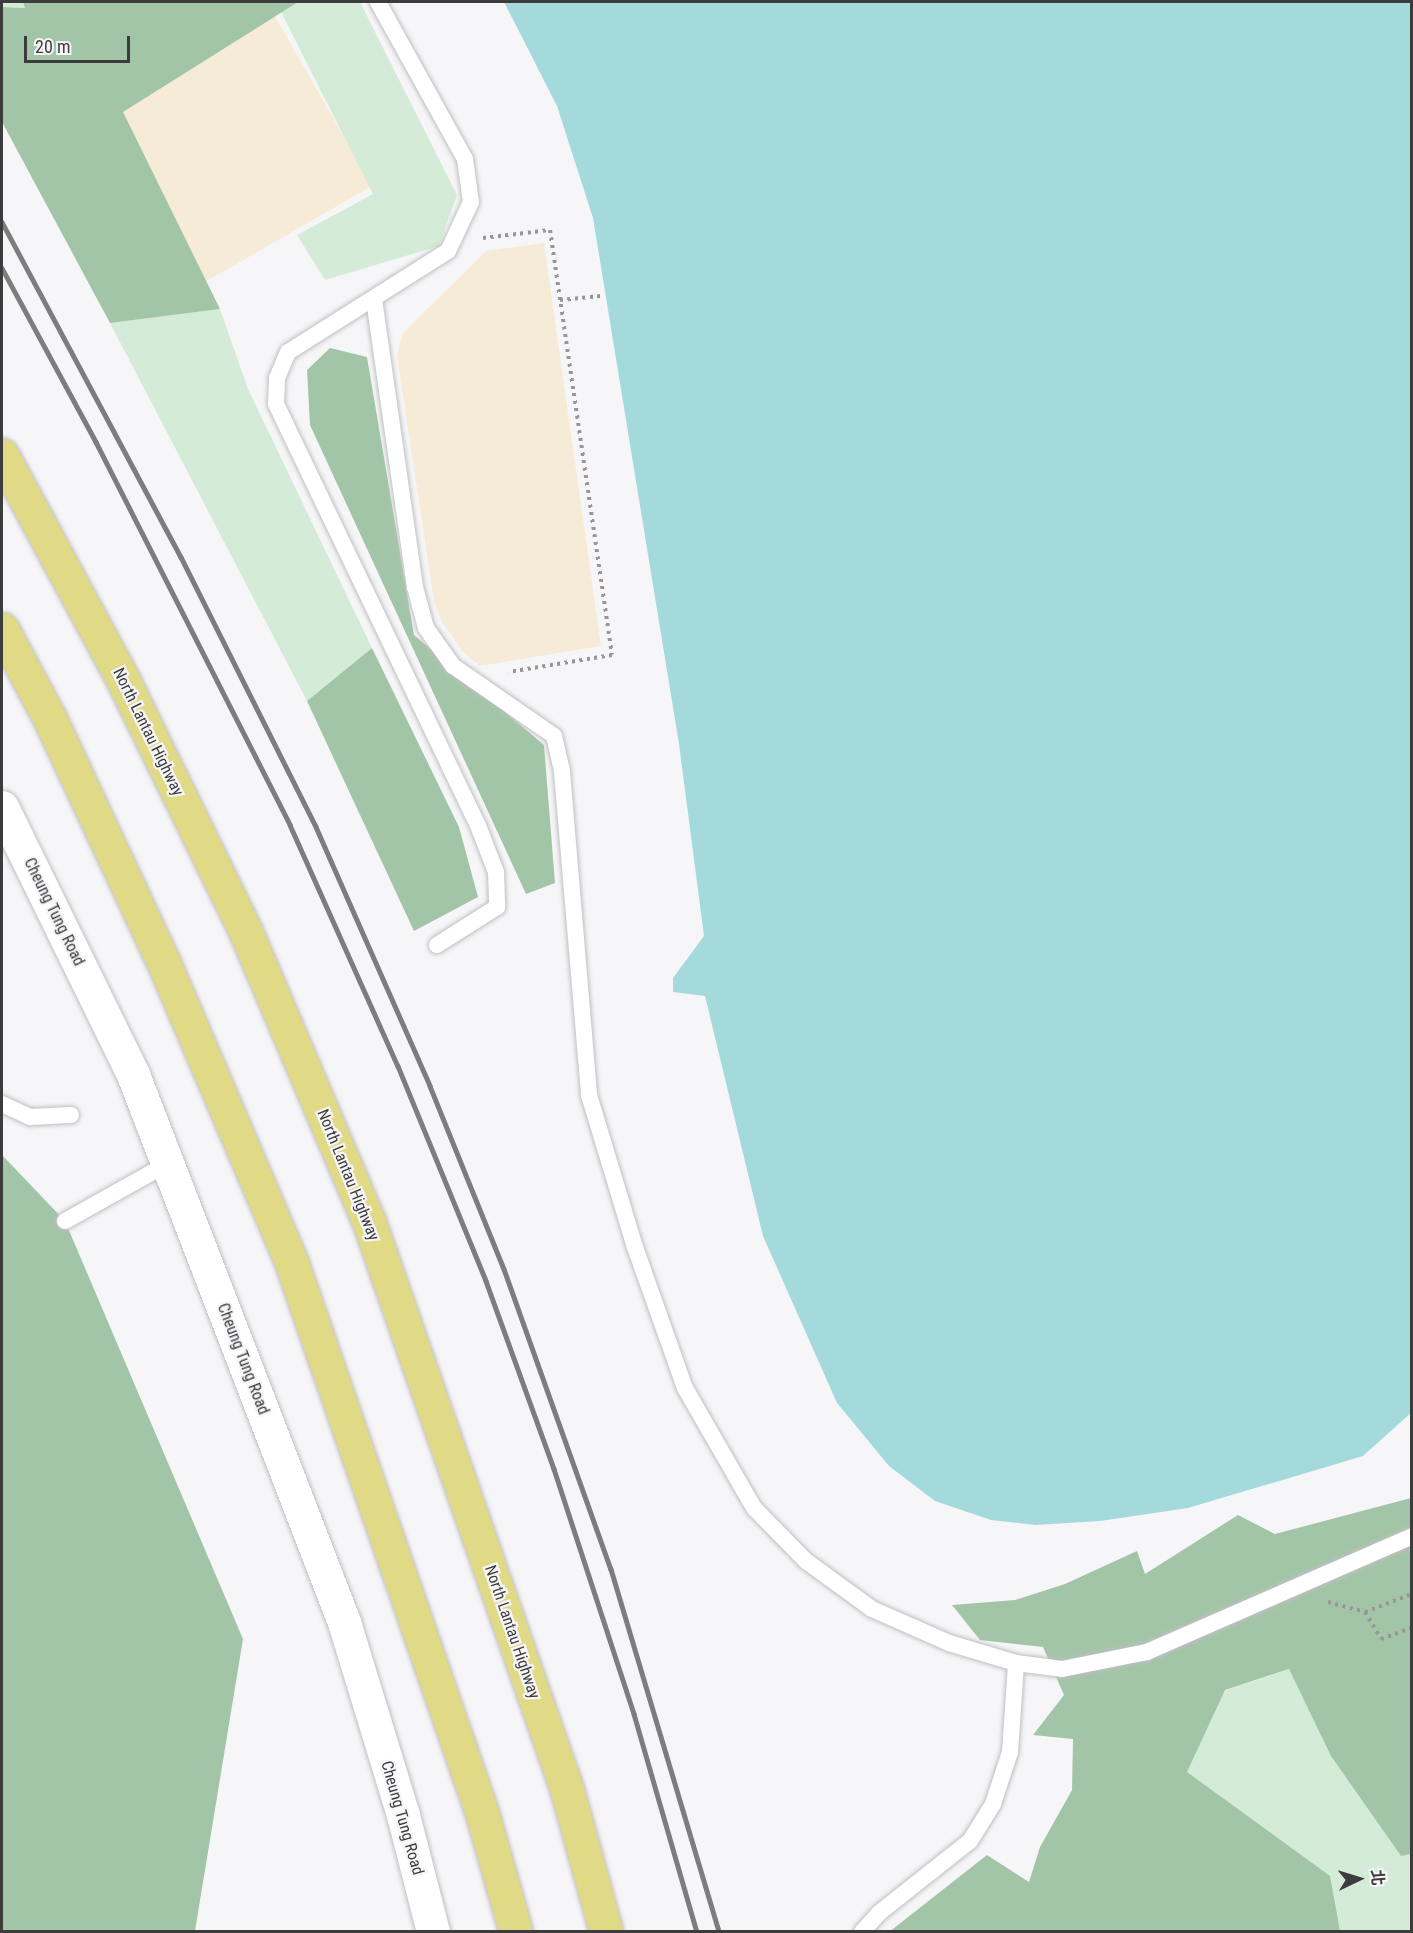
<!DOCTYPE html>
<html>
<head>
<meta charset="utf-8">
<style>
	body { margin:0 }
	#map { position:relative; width:1413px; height:1933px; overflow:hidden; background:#f6f6f8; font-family:"Roboto Condensed","Noto Sans TC",sans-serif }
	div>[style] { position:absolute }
	.industrial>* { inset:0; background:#f6ebd6 }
	.green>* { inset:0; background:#d4ecd7 }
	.forest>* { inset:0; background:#a3c5a7 }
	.water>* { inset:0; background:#a4dadc }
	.path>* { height:4px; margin-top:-2px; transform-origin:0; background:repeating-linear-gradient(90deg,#979799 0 3px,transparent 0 7.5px) }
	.roads { filter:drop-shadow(0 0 2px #c0c0c3) drop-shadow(0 0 2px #c0c0c3) }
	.lane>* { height:16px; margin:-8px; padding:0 8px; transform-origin:8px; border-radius:8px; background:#fff }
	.secondary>* { height:33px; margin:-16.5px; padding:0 16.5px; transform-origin:16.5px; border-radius:16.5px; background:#fff }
	.highway>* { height:33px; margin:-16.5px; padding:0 16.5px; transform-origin:16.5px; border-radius:16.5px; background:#e0d985 }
	.rail>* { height:4.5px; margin:-2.25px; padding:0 2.25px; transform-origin:2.25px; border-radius:2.25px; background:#7d7d7e }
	span { translate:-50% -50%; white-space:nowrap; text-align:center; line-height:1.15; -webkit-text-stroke:4.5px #f6f6f8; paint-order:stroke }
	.street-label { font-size:16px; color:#3c3c3d }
	.frame { position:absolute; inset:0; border:3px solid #3c3c3d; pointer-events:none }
	.north { position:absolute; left:1329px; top:1849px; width:60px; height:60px; -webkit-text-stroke:4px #f6f6f8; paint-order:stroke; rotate:86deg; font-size:16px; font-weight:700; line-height:24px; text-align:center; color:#3c3c3d }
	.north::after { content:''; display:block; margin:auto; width:21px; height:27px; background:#3c3c3d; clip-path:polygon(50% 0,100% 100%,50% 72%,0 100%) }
	.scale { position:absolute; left:24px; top:36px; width:106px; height:27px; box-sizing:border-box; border:3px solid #3c3c3d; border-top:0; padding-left:8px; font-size:18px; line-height:21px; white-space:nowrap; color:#3c3c3d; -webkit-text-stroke:4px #f6f6f8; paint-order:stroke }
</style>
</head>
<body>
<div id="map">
	<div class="industrial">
		<div style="clip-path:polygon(272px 11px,372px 186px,205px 282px,105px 108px)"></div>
		<div style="clip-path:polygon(544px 243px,601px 646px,480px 666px,463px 652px,442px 622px,434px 601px,397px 356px,402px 334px,486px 251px)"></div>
	</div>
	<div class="green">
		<div style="clip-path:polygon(2px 2px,23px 2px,25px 8px,2px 7px)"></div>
		<div style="clip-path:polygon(298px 2px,360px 2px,457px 195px,439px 246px,325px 280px,297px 235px,373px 194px,281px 12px)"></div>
		<div style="clip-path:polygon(220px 309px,248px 389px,372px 648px,307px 701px,110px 323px)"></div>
		<div style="clip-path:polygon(1296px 1667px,1401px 1855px,1411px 1854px,1411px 1931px,1340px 1931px,1184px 1780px,1214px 1694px)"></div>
	</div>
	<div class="forest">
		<div style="clip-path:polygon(23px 2px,298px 2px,123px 112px,220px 309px,110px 323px,2px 122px,2px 7px,25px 8px)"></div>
		<div style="clip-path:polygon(330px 348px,367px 357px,414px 635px,544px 745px,555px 883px,526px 894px,310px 425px,307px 370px)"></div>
		<div style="clip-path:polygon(372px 648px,459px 827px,478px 897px,414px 931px,307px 701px)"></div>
		<div style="clip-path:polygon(2px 1155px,65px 1221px,243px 1639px,195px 1931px,2px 1931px)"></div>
		<div style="clip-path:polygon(1411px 1498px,1411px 1854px,1401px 1856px,1331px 1756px,1289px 1669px,1225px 1690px,1187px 1772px,1330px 1876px,1340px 1931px,889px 1932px,987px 1855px,1029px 1882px,1040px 1847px,1072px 1790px,1073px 1739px,1033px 1735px,1064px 1695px,1043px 1647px,980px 1640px,952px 1605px,1015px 1600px,1065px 1584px,1137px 1551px,1145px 1574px,1238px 1515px,1275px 1534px)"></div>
	</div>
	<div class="water">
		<div style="clip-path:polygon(504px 2px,1411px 2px,1412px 1412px,1363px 1456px,1188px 1508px,1100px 1521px,1036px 1525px,991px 1520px,935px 1501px,889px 1466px,837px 1403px,763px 1236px,705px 996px,673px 992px,673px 978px,704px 936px,679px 744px,593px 218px,557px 106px)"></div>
	</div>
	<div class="path">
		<div style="left:483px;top:238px;width:67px;rotate:-6.8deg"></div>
		<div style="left:550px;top:230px;width:429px;rotate:81.7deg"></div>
		<div style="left:612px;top:655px;width:105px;rotate:170.7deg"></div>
		<div style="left:560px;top:300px;width:41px;rotate:-5.6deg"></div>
		<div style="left:1328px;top:1602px;width:38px;rotate:15deg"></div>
		<div style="left:1365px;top:1612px;width:31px;rotate:59deg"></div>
		<div style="left:1381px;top:1639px;width:33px;rotate:-20deg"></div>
		<div style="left:1365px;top:1612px;width:50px;rotate:-21deg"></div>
	</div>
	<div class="roads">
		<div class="lane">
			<div style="left:378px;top:2px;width:179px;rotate:61deg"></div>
			<div style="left:465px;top:159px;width:43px;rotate:82.1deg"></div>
			<div style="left:471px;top:202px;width:54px;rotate:115.1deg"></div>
			<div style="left:448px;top:251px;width:189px;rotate:147.7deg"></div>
			<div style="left:288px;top:352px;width:28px;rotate:113deg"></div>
			<div style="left:277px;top:378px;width:26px;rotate:92deg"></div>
			<div style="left:276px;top:404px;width:465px;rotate:64.4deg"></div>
			<div style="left:477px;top:823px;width:53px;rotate:68.8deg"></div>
			<div style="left:496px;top:872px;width:35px;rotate:88deg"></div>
			<div style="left:497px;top:907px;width:71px;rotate:147.7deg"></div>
			<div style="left:374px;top:299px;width:291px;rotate:81.9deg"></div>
			<div style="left:415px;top:587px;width:42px;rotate:75deg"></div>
			<div style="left:426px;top:628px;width:47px;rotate:54.6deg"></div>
			<div style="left:453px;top:666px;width:123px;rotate:34.7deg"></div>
			<div style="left:554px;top:736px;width:37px;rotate:77deg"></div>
			<div style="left:562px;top:772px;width:324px;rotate:85.2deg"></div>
			<div style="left:589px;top:1095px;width:159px;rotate:73.2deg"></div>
			<div style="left:635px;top:1247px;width:150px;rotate:70.5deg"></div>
			<div style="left:685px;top:1388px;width:138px;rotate:60.1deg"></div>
			<div style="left:754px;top:1508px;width:74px;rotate:45.5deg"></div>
			<div style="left:806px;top:1561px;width:82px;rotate:36deg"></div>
			<div style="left:872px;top:1609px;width:84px;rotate:23.8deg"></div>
			<div style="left:949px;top:1643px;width:70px;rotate:16.6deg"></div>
			<div style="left:1016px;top:1663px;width:46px;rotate:7.4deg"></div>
			<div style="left:1062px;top:1669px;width:87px;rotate:-11.3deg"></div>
			<div style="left:1147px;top:1652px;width:289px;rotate:-23.6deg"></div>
			<div style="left:2px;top:1104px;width:31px;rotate:25deg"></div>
			<div style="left:30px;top:1117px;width:41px;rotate:-2.8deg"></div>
			<div style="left:65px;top:1221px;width:117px;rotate:-29.2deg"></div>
			<div style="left:862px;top:1932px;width:25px;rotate:-48deg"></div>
			<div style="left:879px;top:1913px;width:116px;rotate:-38.4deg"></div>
			<div style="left:970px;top:1841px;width:44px;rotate:-58.1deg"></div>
			<div style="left:993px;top:1804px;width:55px;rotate:-71.9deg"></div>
			<div style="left:1010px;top:1752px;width:89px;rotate:-86.1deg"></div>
		</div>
		<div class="secondary">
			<div style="left:2px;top:807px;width:301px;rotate:63.9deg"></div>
			<div style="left:134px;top:1077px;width:584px;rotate:68.93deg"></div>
			<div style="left:344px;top:1622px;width:202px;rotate:73deg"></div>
			<div style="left:403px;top:1815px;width:121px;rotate:75.6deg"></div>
		</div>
		<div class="highway">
			<div style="left:2px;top:455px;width:258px;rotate:61.7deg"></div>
			<div style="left:124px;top:682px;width:276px;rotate:64deg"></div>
			<div style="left:245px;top:930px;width:317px;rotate:67deg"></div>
			<div style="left:369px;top:1222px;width:602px;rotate:70.78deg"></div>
			<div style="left:567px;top:1790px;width:147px;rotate:74.6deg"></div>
			<div style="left:2px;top:629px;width:102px;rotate:61.9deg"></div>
			<div style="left:50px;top:719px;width:267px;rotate:65deg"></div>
			<div style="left:163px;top:961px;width:329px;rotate:66.9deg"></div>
			<div style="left:292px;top:1264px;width:581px;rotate:70.91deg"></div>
			<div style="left:482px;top:1813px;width:124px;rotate:74.1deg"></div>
		</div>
	</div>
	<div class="rail">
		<div style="left:2px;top:222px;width:380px;rotate:61.9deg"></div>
		<div style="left:181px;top:557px;width:302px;rotate:63.4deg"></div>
		<div style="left:316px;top:827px;width:283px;rotate:66.2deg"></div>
		<div style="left:430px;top:1086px;width:197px;rotate:68deg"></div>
		<div style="left:504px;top:1269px;width:319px;rotate:70.4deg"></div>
		<div style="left:611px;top:1569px;width:379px;rotate:73.4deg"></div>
		<div style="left:2px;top:268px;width:198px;rotate:61.6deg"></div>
		<div style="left:96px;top:442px;width:429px;rotate:63.1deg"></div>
		<div style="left:290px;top:825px;width:264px;rotate:65.9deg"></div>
		<div style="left:398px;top:1066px;width:232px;rotate:67.7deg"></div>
		<div style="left:486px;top:1281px;width:200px;rotate:70.1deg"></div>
		<div style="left:554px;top:1469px;width:258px;rotate:71.9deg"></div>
		<div style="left:634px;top:1714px;width:227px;rotate:73.9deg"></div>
	</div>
	<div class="street-label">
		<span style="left:148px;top:732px;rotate:64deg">North Lantau Highway</span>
		<span style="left:54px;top:912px;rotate:64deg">Cheung Tung Road</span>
		<span style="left:348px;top:1175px;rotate:68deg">North Lantau Highway</span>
		<span style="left:243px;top:1359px;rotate:69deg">Cheung Tung Road</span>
		<span style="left:512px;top:1632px;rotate:71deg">North Lantau Highway</span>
		<span style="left:402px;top:1818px;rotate:74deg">Cheung Tung Road</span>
	</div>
	<div class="frame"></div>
	<div class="north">北</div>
	<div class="scale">20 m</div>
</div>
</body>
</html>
